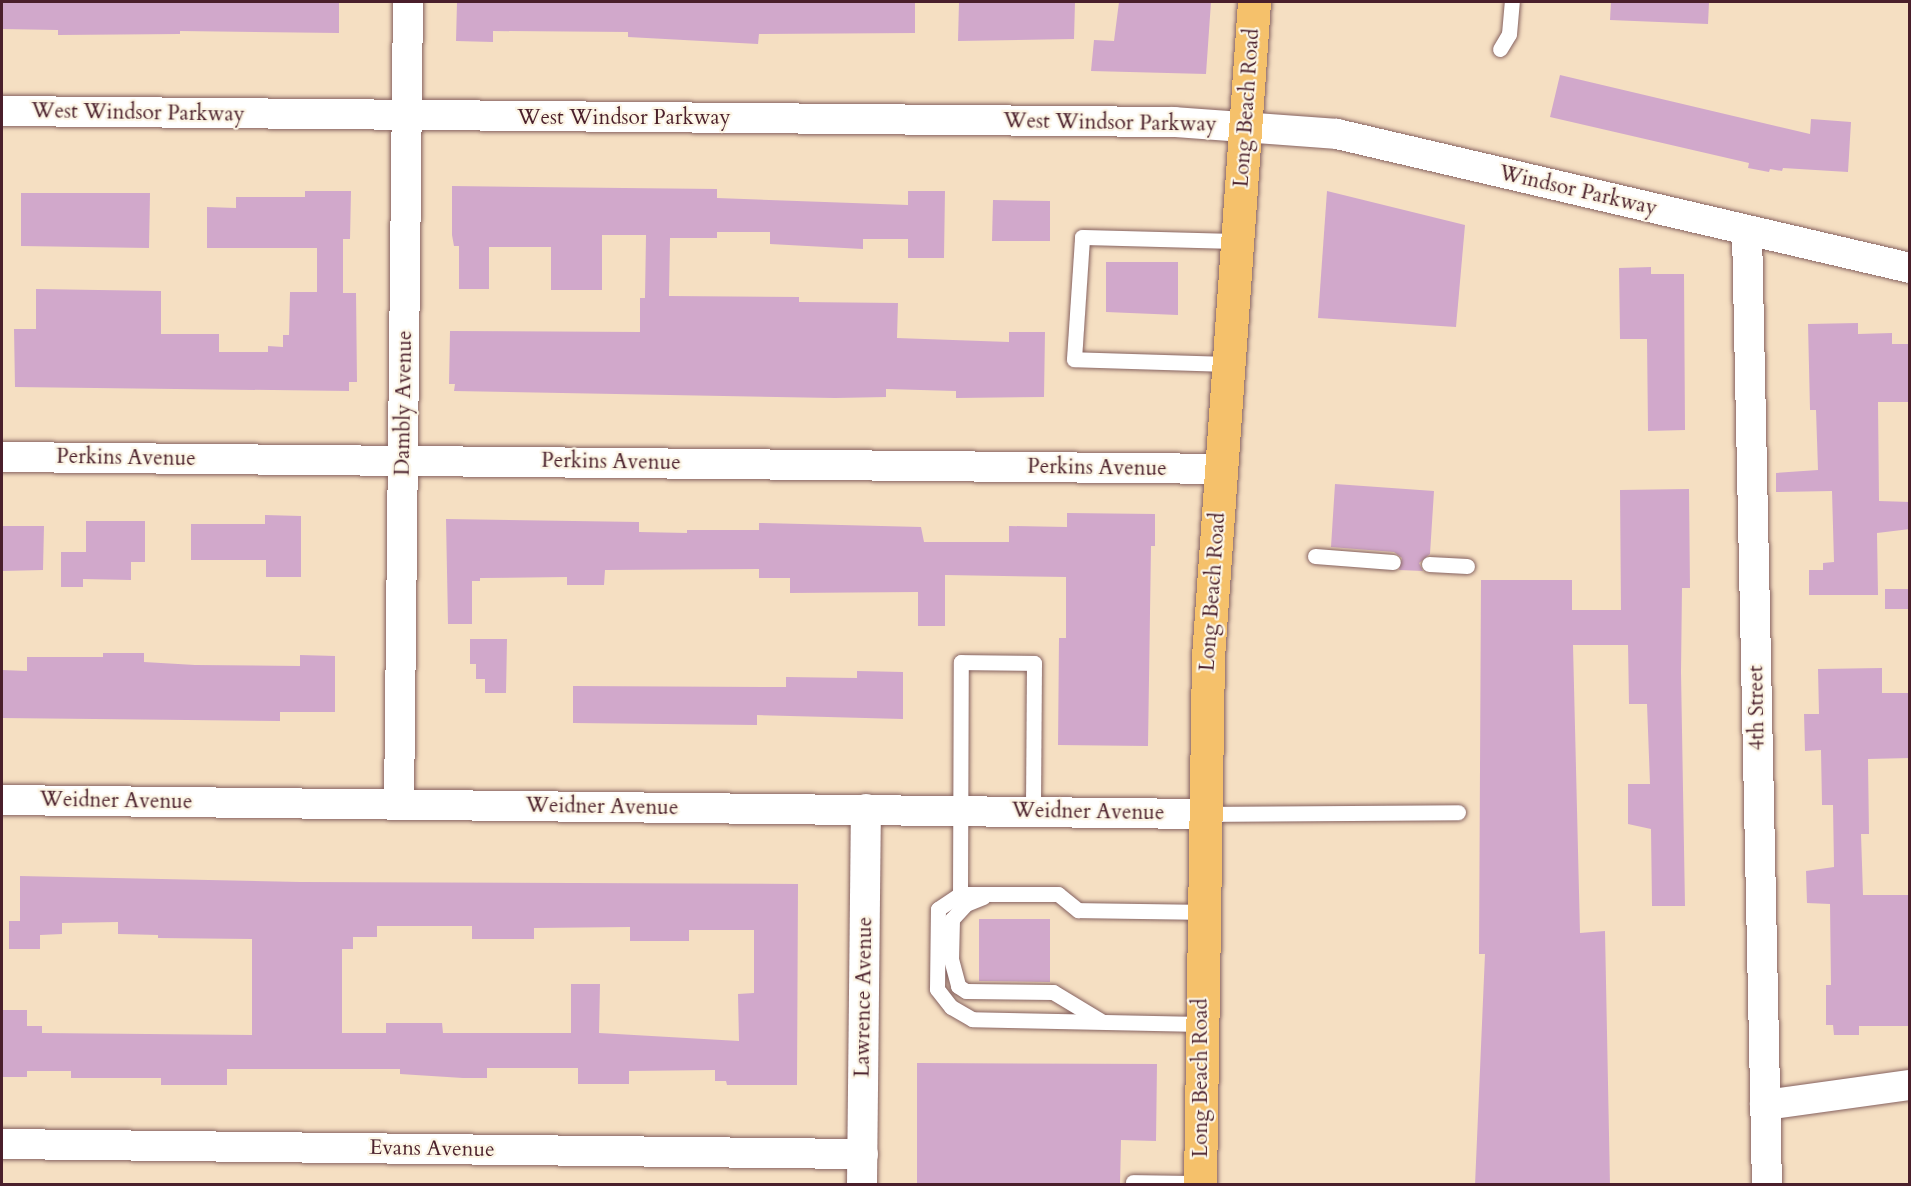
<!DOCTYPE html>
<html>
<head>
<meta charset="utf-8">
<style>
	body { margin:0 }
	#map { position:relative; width:1911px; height:1186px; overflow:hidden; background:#f5dfc2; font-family:Cardo,serif }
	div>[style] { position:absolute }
	.building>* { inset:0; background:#d1a8cb }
	.roads { filter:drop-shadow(0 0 2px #866260) drop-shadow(0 0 2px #866260) }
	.service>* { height:15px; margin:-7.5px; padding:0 7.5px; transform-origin:7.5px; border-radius:7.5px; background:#fff }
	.minor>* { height:30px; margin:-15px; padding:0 15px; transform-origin:15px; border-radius:15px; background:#fff }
	.primary>* { height:33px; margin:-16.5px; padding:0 16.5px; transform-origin:16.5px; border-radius:16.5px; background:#f5c16b }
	span { translate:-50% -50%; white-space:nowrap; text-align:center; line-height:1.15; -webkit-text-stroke:4.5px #fcf5e5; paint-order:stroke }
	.street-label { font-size:21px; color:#4a1f2b }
	.frame { position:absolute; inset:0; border:3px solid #4a1f2b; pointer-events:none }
</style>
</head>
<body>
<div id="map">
	<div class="building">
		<div style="clip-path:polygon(2px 2px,339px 2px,339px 33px,180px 31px,180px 34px,58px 35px,58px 30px,2px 29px)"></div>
		<div style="clip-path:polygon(457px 2px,915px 2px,915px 33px,759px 34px,758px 44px,628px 37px,628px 32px,493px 31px,493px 42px,456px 41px)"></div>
		<div style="clip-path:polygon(959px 2px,1075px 2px,1074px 39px,958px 41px)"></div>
		<div style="clip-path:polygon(1119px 2px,1211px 2px,1206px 74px,1091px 71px,1094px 40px,1114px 41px)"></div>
		<div style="clip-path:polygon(1611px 2px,1709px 2px,1708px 24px,1610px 20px)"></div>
		<div style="clip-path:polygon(1560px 75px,1810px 134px,1811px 119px,1851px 122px,1848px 172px,1783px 168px,1782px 171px,1770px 169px,1769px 172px,1748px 168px,1749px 163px,1550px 117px)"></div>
		<div style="clip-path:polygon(452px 186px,717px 189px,717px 198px,908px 205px,908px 191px,945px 191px,944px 258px,908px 258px,908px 239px,863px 239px,863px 249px,770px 244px,770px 232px,717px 232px,717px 238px,670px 238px,669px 296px,799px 297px,799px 302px,898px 303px,897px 338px,1009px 342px,1009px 332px,1045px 332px,1044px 397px,956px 398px,956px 391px,886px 389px,886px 397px,835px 398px,454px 391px,455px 384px,449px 384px,450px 331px,640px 332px,640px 298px,645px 298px,646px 235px,602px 235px,602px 290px,551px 290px,551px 247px,489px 247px,489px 289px,459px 289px,459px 246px,454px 246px,452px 235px)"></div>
		<div style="clip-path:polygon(305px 191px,351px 191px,350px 239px,343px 239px,343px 293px,356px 293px,357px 382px,349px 382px,349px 391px,15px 387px,14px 329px,36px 329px,36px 289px,161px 291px,161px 334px,219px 334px,219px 352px,268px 352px,268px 346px,283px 347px,283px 335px,289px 335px,290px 292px,317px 292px,317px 248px,207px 248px,207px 207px,236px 208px,236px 197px,305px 197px)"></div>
		<div style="clip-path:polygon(1327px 191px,1465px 225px,1456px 327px,1318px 318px)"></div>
		<div style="clip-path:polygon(21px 193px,150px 193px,149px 248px,21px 246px)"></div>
		<div style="clip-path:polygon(993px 200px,1050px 201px,1050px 241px,992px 241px)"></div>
		<div style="clip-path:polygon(1106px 262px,1178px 262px,1178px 315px,1106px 312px)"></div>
		<div style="clip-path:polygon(1651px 267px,1651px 274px,1684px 274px,1685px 430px,1648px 431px,1647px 339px,1620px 339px,1619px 268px)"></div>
		<div style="clip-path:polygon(1858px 323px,1858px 334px,1892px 333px,1892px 344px,1910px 344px,1910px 402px,1878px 402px,1879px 501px,1910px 502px,1910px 529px,1877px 533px,1878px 595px,1809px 595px,1809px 570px,1823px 570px,1823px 563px,1834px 562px,1832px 491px,1776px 492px,1776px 473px,1818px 470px,1816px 410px,1810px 410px,1808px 324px)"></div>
		<div style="clip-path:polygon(1335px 484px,1434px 491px,1430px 554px,1419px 563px,1423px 571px,1399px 570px,1402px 558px,1394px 552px,1331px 547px)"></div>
		<div style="clip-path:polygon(1689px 489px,1690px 588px,1682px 588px,1681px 672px,1685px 906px,1652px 906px,1651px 829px,1628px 824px,1628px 784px,1650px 784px,1647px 704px,1629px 704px,1628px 645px,1573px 645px,1580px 933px,1605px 931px,1610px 1185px,1475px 1185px,1485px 954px,1479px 954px,1481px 580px,1572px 580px,1572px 610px,1621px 610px,1620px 490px)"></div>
		<div style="clip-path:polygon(1067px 513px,1155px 514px,1155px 546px,1151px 546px,1148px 746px,1058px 745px,1059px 638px,1066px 638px,1066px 577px,945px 575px,945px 626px,918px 626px,918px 592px,790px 593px,790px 578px,759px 578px,759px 569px,605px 570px,604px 585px,567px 585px,567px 577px,480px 578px,480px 581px,472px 581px,472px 624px,448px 624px,446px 519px,639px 522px,639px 532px,687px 533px,687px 530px,759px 530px,759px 523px,921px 527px,924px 542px,1009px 542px,1009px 526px,1067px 527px)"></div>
		<div style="clip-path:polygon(265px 515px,301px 516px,301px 577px,266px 577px,266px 560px,191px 560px,191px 524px,265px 524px)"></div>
		<div style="clip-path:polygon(86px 521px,145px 521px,145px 562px,131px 562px,131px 580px,83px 579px,83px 587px,61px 587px,61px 552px,86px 552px)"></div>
		<div style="clip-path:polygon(2px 526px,44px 526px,43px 570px,2px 571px)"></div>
		<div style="clip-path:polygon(1885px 589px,1910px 589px,1910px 609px,1885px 609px)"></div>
		<div style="clip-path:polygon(470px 639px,507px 639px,506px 693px,485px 693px,485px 679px,476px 679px,476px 664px,470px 664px)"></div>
		<div style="clip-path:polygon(103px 653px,144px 653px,144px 662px,195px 665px,300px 666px,300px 655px,335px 656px,335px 712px,280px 712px,280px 721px,2px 718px,2px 670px,27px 671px,27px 657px,103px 657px)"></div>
		<div style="clip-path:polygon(1882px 668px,1882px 693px,1910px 693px,1910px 758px,1868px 759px,1869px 834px,1861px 834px,1863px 895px,1910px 895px,1910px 1026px,1859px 1026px,1859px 1035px,1834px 1035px,1833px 1025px,1826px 1025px,1826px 985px,1831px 985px,1830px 904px,1807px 903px,1806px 871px,1834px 867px,1833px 805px,1822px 805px,1821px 750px,1805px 751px,1804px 714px,1819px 714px,1818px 669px)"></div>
		<div style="clip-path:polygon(857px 671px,903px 672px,903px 719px,757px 715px,757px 725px,573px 723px,573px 686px,786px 687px,786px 677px,857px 678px)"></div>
		<div style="clip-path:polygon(evenodd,20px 876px,300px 882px,798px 884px,797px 1085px,727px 1085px,726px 1081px,715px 1081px,715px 1070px,629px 1071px,629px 1084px,578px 1084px,578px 1068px,487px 1068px,487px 1078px,463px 1078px,400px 1074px,400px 1069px,227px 1069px,227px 1085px,161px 1085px,161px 1078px,71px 1078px,71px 1071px,27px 1071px,27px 1077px,2px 1077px,2px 1010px,27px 1010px,27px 1026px,42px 1026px,42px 1033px,252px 1035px,252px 939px,158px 938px,158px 935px,118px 934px,118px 922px,62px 923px,62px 934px,40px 935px,40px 949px,9px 949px,9px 921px,20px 921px,20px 876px,377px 926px,472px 926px,472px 939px,534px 939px,534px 928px,630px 927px,630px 941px,689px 941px,689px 930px,754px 930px,754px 993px,738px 994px,739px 1041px,599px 1033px,600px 984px,571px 984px,571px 1033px,443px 1033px,442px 1023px,386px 1023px,386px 1033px,342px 1033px,342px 949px,353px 949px,353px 937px,377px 937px,377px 926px)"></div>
		<div style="clip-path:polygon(979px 919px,1050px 919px,1050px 982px,979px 981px)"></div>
		<div style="clip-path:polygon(917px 1063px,1157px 1064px,1156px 1141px,1121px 1140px,1120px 1185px,917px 1185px)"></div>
	</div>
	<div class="roads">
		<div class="service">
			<div style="left:1500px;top:49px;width:17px;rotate:-59deg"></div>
			<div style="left:1509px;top:34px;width:32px;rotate:-85deg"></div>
			<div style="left:1229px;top:364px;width:155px;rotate:-178.2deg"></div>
			<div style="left:1074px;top:359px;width:122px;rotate:-86.2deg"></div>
			<div style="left:1082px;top:237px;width:155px;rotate:1.5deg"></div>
			<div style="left:1315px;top:556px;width:78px;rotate:4.4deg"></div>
			<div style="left:1429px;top:564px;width:38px;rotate:3deg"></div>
			<div style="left:1203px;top:814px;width:255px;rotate:-0.4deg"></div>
			<div style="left:960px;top:894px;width:232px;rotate:-89.8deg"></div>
			<div style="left:961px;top:662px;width:73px;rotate:0.8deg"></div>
			<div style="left:1034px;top:663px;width:148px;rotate:90.4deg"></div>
			<div style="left:983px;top:897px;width:18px;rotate:158deg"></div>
			<div style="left:966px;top:904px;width:21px;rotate:133deg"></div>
			<div style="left:952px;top:919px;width:40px;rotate:91.4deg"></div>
			<div style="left:951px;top:959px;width:28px;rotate:75deg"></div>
			<div style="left:958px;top:986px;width:9px;rotate:32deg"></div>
			<div style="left:966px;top:991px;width:87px;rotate:0.7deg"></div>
			<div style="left:1053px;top:992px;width:56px;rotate:31.1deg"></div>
			<div style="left:1202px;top:1024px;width:230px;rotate:-178.8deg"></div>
			<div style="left:972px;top:1019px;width:24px;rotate:-150deg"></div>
			<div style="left:951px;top:1007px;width:23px;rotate:-128deg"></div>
			<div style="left:937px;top:989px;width:80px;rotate:-89.3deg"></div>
			<div style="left:938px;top:909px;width:27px;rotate:-34deg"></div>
			<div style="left:960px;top:894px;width:98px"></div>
			<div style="left:1058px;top:894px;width:26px;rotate:39deg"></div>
			<div style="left:1078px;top:910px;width:125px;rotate:0.9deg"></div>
			<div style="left:1133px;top:1182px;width:67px;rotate:0.9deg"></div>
		</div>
		<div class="minor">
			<div style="left:2px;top:111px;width:1172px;rotate:0.54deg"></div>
			<div style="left:1174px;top:122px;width:163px;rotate:4.2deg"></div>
			<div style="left:1337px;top:134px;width:588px;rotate:13.16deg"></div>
			<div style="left:1747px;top:232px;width:952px;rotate:88.8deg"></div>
			<div style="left:2px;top:457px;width:1219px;rotate:0.56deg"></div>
			<div style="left:2px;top:800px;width:1201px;rotate:0.67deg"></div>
			<div style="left:399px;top:805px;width:803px;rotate:-89.36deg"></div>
			<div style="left:1765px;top:1105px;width:146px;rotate:-7.9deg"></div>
			<div style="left:2px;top:1144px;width:861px;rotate:0.67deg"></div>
			<div style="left:862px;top:1184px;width:375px;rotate:-89.4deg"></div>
		</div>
		<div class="primary">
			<div style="left:1200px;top:1184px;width:527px;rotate:-89.13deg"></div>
			<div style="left:1208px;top:657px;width:657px;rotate:-85.98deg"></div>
		</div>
	</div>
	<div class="street-label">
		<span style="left:1247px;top:108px;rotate:-86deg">Long Beach Road</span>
		<span style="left:138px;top:113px;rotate:1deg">West Windsor Parkway</span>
		<span style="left:624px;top:118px">West Windsor Parkway</span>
		<span style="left:1110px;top:123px;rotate:1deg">West Windsor Parkway</span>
		<span style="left:1578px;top:191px;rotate:13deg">Windsor Parkway</span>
		<span style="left:404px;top:403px;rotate:-89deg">Dambly Avenue</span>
		<span style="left:126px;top:458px;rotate:1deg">Perkins Avenue</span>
		<span style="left:611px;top:462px;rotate:1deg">Perkins Avenue</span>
		<span style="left:1097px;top:468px;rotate:1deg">Perkins Avenue</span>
		<span style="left:1213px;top:592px;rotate:-86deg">Long Beach Road</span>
		<span style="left:1757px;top:708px;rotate:-91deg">4th Street</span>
		<span style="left:116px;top:801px;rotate:1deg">Weidner Avenue</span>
		<span style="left:602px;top:807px;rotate:1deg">Weidner Avenue</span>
		<span style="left:1088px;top:812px;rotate:1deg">Weidner Avenue</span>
		<span style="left:864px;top:997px;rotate:-89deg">Lawrence Avenue</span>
		<span style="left:1201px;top:1078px;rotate:-90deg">Long Beach Road</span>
		<span style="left:432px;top:1149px;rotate:1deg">Evans Avenue</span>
	</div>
	<div class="frame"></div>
</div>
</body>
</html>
